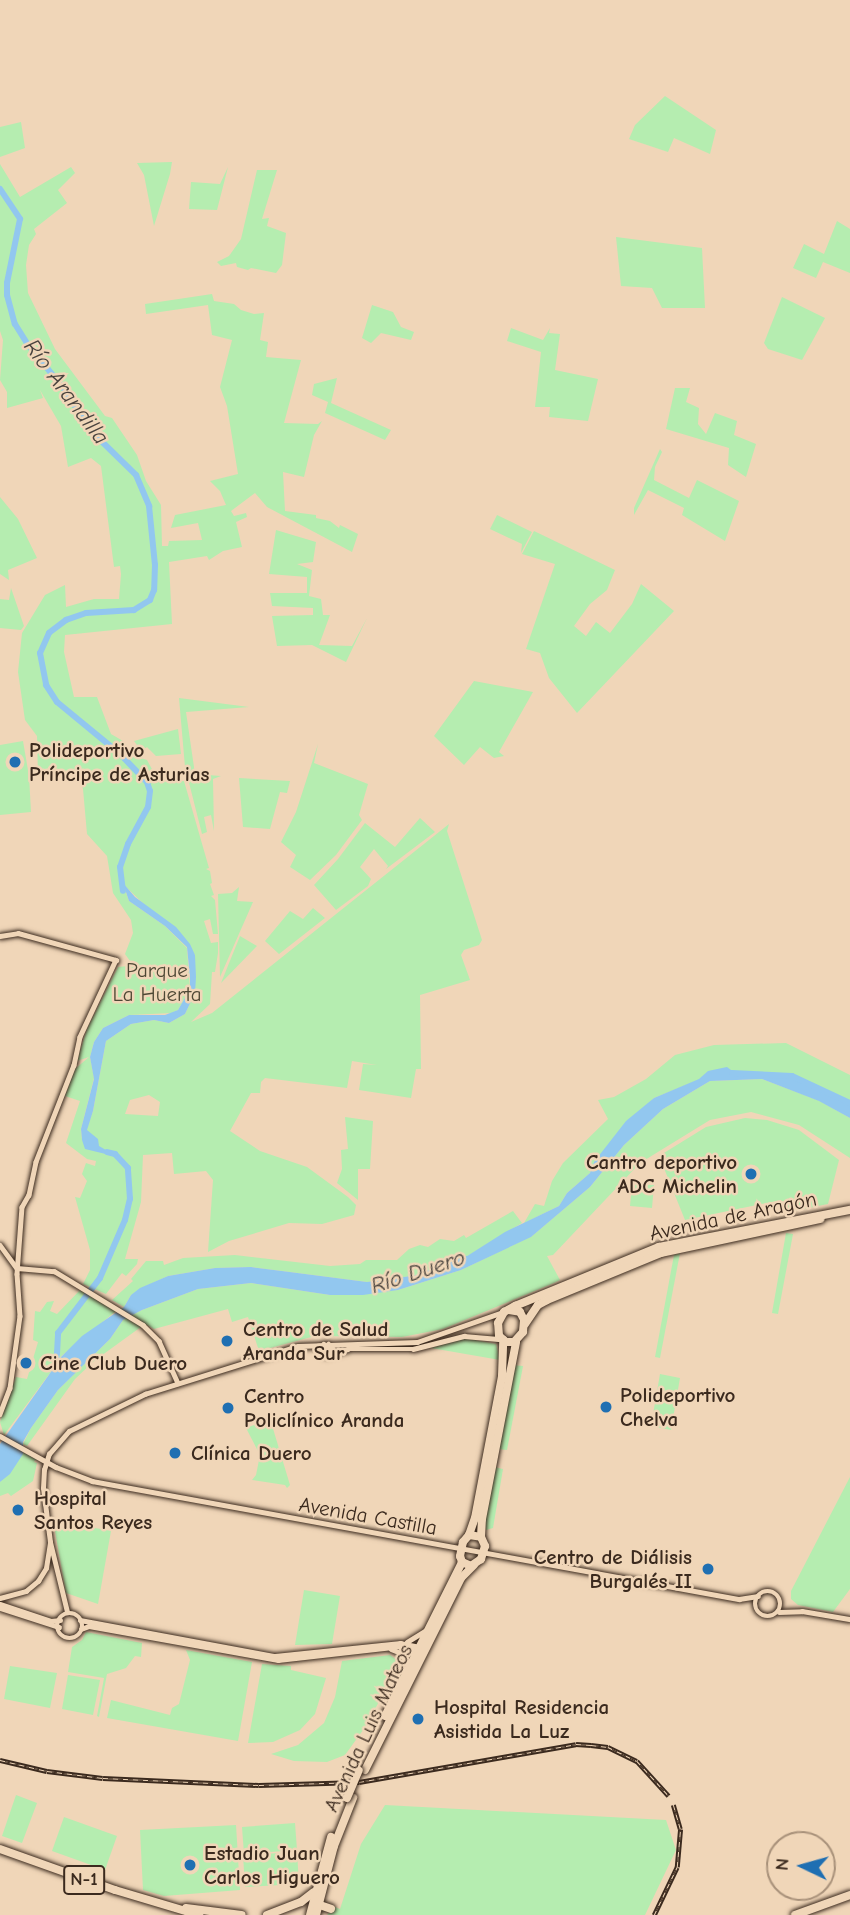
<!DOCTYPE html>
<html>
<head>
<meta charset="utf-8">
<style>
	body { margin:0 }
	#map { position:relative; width:850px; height:1915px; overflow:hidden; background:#f0d6b8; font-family:"Comic Neue",sans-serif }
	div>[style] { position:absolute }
	.green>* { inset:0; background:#b5edb0 }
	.water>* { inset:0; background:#92c7ef }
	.river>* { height:6px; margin:-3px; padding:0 3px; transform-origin:3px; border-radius:3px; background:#92c7ef }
	.roads { filter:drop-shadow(0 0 2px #3b2a1e) drop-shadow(0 0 2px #3b2a1e) }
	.minor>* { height:4.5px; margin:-2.25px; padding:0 2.25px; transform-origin:2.25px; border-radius:2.25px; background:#f0d6b8 }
	.minor>.ring { margin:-2.25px; padding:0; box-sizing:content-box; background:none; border:4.5px solid #f0d6b8; border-radius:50% }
	.highway>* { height:8px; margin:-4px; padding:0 4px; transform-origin:4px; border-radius:4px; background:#f0d6b8 }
	.rail>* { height:4.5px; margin-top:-2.25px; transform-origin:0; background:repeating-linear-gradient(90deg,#f0d6b8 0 5px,#3b2a1e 0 10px); box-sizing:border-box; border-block:2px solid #3b2a1e }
	.bridges { filter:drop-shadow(0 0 2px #3b2a1e) drop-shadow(0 0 2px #3b2a1e) }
	.highway-bridge>* { height:8px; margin:-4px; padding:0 4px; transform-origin:4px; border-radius:4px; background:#f0d6b8 }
	.dots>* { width:19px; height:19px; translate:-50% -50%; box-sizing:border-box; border:4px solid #f0d6b8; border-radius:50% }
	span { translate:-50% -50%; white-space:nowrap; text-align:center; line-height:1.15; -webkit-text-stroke:5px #f0d6b8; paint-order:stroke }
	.shield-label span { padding:2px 5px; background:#f0d6b8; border:2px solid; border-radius:5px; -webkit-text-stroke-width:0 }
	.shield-label { font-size:19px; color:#3b2a1e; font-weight:700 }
	.poi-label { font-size:21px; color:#3b2a1e; font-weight:700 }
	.left { translate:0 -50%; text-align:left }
	.right { translate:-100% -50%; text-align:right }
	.park-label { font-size:21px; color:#4d4734 }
	.street-label { font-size:21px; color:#3b2a1e }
	.water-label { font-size:23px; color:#48423d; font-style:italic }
	.north { position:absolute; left:766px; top:1831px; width:70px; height:70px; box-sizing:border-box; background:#f0d6b8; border:2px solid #a8917a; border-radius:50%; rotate:275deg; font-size:19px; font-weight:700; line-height:28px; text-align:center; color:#3b2a1e }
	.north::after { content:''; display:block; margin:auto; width:24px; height:32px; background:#1f6fb2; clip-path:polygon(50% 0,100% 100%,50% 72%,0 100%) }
</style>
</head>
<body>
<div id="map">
	<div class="green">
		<div style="clip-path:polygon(665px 96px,716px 130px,710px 154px,674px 138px,668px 152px,629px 139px,635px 125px)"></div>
		<div style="clip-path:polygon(21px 122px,25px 148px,0 157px,0 127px)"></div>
		<div style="clip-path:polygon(172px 162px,170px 174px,154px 226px,144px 175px,137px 163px)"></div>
		<div style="clip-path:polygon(evenodd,0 164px,20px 197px,71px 167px,75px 173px,58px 190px,67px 203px,34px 229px,36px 234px,29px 245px,26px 265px,28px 293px,55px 349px,105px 416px,112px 418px,137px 455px,146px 481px,161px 505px,162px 546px,168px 546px,169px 541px,202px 540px,198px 523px,171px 528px,175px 515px,226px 505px,220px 491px,210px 481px,238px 474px,227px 406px,220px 387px,232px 340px,212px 335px,208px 305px,146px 314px,145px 304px,212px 294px,214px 301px,234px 304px,241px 310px,254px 314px,264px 313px,260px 340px,268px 342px,266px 357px,301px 360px,284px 423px,318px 424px,322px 421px,314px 435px,304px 477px,283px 472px,285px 511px,316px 515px,316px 518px,330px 521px,339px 528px,340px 525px,358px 534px,352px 552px,267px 507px,255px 493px,231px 511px,234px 516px,246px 513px,247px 517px,236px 522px,242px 547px,223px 551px,209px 560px,207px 556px,169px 562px,172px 624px,65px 635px,64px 652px,74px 697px,97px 697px,111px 734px,123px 741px,131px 750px,137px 745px,134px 741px,178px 729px,181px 754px,156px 756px,147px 747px,135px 756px,147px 760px,153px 771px,157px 770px,159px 782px,184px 781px,209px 868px,206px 869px,210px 871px,212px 883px,210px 884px,214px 895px,211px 896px,215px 900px,218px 934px,213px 934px,210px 919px,204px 921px,211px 943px,218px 942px,218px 953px,215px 972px,212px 972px,210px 1004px,191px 1022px,212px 1013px,449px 824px,447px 831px,482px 940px,479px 945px,464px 950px,461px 955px,470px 980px,420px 995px,421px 1069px,416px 1069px,411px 1098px,359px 1090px,363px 1064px,377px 1065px,352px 1061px,347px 1088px,265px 1078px,261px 1082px,260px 1093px,251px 1093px,230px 1131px,260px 1151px,307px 1167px,348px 1197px,356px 1205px,354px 1215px,322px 1224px,289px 1223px,229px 1241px,208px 1252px,213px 1180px,206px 1171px,174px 1174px,172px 1153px,143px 1155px,141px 1202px,125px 1259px,138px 1259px,137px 1264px,126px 1276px,122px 1273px,106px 1294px,83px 1284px,90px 1270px,90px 1250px,75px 1197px,80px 1198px,87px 1181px,82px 1174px,86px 1163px,95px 1166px,96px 1161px,87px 1159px,66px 1143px,80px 1101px,65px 1096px,75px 1069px,89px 1057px,77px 1061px,87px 1029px,118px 967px,128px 966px,130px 961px,125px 954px,133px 933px,131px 920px,113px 893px,107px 856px,87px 834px,83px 789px,76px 770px,60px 778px,38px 776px,37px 736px,25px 720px,18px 672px,22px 633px,45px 595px,65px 585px,66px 607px,94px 599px,119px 599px,121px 574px,120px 566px,114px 567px,101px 466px,91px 458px,68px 467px,61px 426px,40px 390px,43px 398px,7px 408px,7px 392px,0 380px,3px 340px,0 331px,0 164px,123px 884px,150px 910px,195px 955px,195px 993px,185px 1014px,169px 1023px,154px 1020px,131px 1024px,106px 1041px,93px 1111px,86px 1130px,99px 1146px,82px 1140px,81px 1129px,94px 1078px,90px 1057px,94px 1042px,103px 1028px,129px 1015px,172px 1013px,178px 1010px,190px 989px,187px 948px,165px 926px,129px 901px,123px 884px,0 164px,149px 1095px,160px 1102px,158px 1116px,125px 1114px,130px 1100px,149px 1095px)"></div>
		<div style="clip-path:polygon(228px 167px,217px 210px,189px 209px,191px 182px,220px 184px)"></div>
		<div style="clip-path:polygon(257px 170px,277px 170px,262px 219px,269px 218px,267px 226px,286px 233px,282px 265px,276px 273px,251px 268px,248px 270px,237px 267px,236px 263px,221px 266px,217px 262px,229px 256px,241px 239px)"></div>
		<div style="clip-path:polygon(837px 221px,850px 229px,850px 273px,823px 262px,816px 278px,793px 268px,804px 244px,824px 254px)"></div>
		<div style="clip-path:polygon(616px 237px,702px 248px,705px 308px,662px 308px,652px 288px,621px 286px)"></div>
		<div style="clip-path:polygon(782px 297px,825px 318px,802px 360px,768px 349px,764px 343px)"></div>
		<div style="clip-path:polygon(372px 305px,393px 312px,401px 327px,414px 332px,411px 340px,381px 333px,371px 343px,362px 338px)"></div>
		<div style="clip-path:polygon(511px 328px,543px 340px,550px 328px,549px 333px,560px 334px,555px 370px,598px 379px,588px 421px,549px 417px,550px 407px,535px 407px,541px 352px,507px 341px)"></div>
		<div style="clip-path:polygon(337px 378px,331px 403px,391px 430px,385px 440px,325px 413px,328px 402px,312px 395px,314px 384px)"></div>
		<div style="clip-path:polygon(675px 388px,690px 388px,686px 402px,699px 408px,698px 424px,706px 434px,715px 413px,737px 421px,734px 435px,756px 444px,746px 477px,728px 465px,729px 448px,666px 429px)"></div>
		<div style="clip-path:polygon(660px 449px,662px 452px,655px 467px,654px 480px,689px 498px,697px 480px,739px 501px,725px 541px,682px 515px,684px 508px,648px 490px,634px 515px,634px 508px)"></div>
		<div style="clip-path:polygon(0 497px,18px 519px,37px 558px,8px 570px,9px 580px,0 574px)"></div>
		<div style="clip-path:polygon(497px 515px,532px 532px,521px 553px,522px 544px,490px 529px)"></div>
		<div style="clip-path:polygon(276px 530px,316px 542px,313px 562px,297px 564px,312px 570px,309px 596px,321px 599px,323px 615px,330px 615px,319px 645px,352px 646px,367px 618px,346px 662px,312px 645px,277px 646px,272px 616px,313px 615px,313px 608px,272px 606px,270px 593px,307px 593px,307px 577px,269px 574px)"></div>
		<div style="clip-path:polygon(534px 531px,615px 570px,607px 590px,590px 604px,574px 626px,586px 636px,596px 622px,610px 633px,632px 604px,641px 584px,674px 611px,577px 713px,549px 678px,540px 653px,526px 649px,555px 564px,522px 554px)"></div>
		<div style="clip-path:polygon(11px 588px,24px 626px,21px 630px,0 628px,0 599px,9px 600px)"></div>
		<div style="clip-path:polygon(474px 681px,533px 692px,499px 752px,504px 756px,494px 758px,480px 747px,464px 765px,434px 736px)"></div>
		<div style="clip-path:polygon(179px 698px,249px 707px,186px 712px,195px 774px,221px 776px,213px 779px,214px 831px,211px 815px,204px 817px,207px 832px,202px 834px,185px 767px)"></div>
		<div style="clip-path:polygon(23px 741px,29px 776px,31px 812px,0 815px,0 745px)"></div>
		<div style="clip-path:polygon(318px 744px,314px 763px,368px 784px,359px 815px,362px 820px,336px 855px,310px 880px,290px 867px,296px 855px,281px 842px,296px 812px)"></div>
		<div style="clip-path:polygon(239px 778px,290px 781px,287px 793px,280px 792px,270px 829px,243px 827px)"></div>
		<div style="clip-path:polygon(420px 818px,435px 832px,386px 869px,388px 866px,374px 849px,360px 867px,371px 879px,368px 886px,336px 910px,314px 885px,338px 859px,365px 823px,395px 847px)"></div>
		<div style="clip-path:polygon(239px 887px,237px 901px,253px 902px,220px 977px,218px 894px,232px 893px)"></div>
		<div style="clip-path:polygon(313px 908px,325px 918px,279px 954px,265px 941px,290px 911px,303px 919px)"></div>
		<div style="clip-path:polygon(240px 936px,257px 946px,221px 983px)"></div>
		<div style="clip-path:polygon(786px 1043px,850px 1075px,850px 1103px,792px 1076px,749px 1073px,701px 1079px,654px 1098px,594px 1162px,590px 1173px,567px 1193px,559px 1206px,524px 1223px,535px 1204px,544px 1206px,552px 1181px,563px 1163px,608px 1119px,598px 1100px,614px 1097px,646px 1079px,675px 1055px,714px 1045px)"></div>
		<div style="clip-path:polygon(762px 1079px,820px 1101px,850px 1118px,850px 1158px,799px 1125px,751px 1112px,710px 1120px,640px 1163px,553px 1255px,547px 1256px,560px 1280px,554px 1283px,443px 1329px,402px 1337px,315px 1336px,259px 1351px,248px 1317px,232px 1322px,228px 1309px,154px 1329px,145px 1324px,94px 1361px,75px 1379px,27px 1446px,23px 1444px,31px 1428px,58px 1390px,110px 1339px,123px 1320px,142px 1310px,198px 1289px,251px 1283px,330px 1295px,398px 1290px,461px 1270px,532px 1236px,590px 1187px,624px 1145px,663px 1109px,710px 1081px)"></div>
		<div style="clip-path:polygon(345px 1117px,373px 1121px,370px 1169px,358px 1169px,358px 1200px,337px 1183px,342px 1169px,341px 1150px,348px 1149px)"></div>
		<div style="clip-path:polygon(745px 1118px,767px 1120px,799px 1130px,839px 1160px,828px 1204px,784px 1213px,781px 1200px,685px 1220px,659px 1156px,706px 1127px)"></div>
		<div style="clip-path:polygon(632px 1184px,654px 1185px,652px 1208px,630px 1206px)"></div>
		<div style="clip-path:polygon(513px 1211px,522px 1223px,453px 1265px,426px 1274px,367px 1282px,251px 1267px,215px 1268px,168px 1276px,146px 1286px,131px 1295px,124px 1307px,112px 1300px,133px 1281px,131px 1279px,146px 1261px,163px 1261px,164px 1265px,183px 1258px,235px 1255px,330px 1266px,360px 1264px,366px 1260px,397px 1260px,409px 1249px,420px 1245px,428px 1247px,440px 1239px,454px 1241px,464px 1235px,466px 1238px)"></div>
		<div style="clip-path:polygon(786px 1233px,793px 1234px,778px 1314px,772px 1313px)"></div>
		<div style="clip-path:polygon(680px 1253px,660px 1358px,655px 1357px,674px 1255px)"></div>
		<div style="clip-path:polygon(80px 1290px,116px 1311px,59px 1358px,56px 1349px,53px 1369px,4px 1435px,0 1422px,16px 1377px,27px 1379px,38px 1342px,33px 1340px,35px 1311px,40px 1312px,47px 1302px,54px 1301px,50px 1311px,57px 1314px)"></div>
		<div style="clip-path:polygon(464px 1338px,496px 1344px,500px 1360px,431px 1348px)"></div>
		<div style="clip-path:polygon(512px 1365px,523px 1366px,507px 1450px,497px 1449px)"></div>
		<div style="clip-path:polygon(660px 1374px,680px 1378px,671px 1430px,651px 1426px)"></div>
		<div style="clip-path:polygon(267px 1420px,271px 1422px,290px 1485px,287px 1488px,285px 1485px,252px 1480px,256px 1475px,260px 1455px,246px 1428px)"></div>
		<div style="clip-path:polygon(23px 1452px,36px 1459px,34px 1462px,37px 1463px,33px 1481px,11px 1496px,8px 1493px,0 1496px,0 1482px)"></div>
		<div style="clip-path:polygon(494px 1467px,503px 1469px,493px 1528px,486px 1530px,484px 1521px)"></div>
		<div style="clip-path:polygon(850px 1477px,850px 1589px,833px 1612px,798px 1605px,791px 1599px,791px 1591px)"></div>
		<div style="clip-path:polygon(53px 1520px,111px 1531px,98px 1604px,66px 1593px)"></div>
		<div style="clip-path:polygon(304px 1590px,340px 1596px,332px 1644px,295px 1645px)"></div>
		<div style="clip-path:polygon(86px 1632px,142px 1643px,141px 1657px,135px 1656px,126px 1668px,107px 1674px,99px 1717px,97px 1716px,104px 1678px,68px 1672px,72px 1647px,82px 1640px)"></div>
		<div style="clip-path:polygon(186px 1650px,252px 1662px,238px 1741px,107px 1718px,111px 1700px,170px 1715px,172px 1708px,179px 1704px,190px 1660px)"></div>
		<div style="clip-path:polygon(390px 1655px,400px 1662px,366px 1726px,345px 1755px,327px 1762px,294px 1761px,271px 1754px,298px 1745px,324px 1723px,335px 1697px,342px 1661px)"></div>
		<div style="clip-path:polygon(262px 1664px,291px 1666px,291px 1670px,326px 1678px,315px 1714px,300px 1730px,273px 1742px,248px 1743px)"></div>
		<div style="clip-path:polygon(10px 1666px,57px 1673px,50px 1708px,4px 1699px)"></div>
		<div style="clip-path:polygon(68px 1675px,100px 1680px,93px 1715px,62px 1709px)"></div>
		<div style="clip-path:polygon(16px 1795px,37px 1803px,22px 1843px,2px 1836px)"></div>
		<div style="clip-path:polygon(385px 1805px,666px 1820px,676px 1850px,645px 1915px,327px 1915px,335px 1907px,340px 1909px,361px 1844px)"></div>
		<div style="clip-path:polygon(64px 1817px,117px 1836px,105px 1870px,52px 1851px)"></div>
		<div style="clip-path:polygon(295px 1823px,297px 1850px,244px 1854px,242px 1827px)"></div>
		<div style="clip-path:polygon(236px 1825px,240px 1890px,164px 1896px,143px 1890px,140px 1830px)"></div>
		<div style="clip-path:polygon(297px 1852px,299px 1884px,245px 1887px,243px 1855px)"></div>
	</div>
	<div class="water">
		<div style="clip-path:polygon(123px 883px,135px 897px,176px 927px,190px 944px,195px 955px,196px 977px,195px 993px,185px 1014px,169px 1023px,154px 1020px,131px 1024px,106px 1041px,93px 1111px,87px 1130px,98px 1139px,99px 1146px,118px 1157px,85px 1149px,82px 1140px,81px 1129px,94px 1079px,90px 1057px,94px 1042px,103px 1028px,129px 1015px,165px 1015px,178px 1010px,190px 989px,190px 978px,187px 947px,165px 926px,129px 901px)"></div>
		<div style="clip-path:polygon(727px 1067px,735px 1073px,767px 1073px,800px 1079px,850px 1103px,850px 1118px,819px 1101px,762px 1079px,710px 1081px,663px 1109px,624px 1145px,590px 1187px,531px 1237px,461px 1270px,398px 1290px,363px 1295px,330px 1295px,251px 1283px,198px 1289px,142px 1310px,123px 1320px,110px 1339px,58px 1390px,31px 1428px,23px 1442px,23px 1454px,10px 1474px,0 1482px,0 1444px,53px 1369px,55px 1348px,60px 1358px,82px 1336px,124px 1307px,131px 1295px,140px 1288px,168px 1276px,215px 1268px,251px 1267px,367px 1282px,426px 1274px,453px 1265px,505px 1232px,559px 1206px,567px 1193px,590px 1173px,594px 1162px,626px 1121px,654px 1098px,699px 1079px,708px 1071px)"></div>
	</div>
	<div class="river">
		<div style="left:0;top:189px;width:36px;rotate:56deg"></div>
		<div style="left:20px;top:219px;width:65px;rotate:101.5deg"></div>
		<div style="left:7px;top:283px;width:12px;rotate:90deg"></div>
		<div style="left:7px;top:295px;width:30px;rotate:75deg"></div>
		<div style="left:15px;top:324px;width:26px;rotate:58deg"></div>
		<div style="left:29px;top:346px;width:57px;rotate:50.7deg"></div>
		<div style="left:65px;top:390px;width:46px;rotate:58.4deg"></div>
		<div style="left:89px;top:429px;width:66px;rotate:44.4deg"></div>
		<div style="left:136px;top:475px;width:34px;rotate:67deg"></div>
		<div style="left:149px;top:506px;width:59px;rotate:84.2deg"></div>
		<div style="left:155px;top:565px;width:25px;rotate:92deg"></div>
		<div style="left:154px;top:590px;width:11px;rotate:112deg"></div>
		<div style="left:150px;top:600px;width:19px;rotate:148deg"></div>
		<div style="left:134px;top:610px;width:48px;rotate:176.4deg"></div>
		<div style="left:86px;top:613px;width:21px;rotate:161deg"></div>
		<div style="left:66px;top:620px;width:21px;rotate:143deg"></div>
		<div style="left:49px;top:633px;width:22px;rotate:114deg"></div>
		<div style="left:40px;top:653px;width:33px;rotate:79deg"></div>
		<div style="left:46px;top:685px;width:20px;rotate:57deg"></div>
		<div style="left:57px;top:702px;width:82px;rotate:39.5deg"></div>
		<div style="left:120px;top:754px;width:39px;rotate:46deg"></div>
		<div style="left:147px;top:782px;width:9px;rotate:72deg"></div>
		<div style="left:150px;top:791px;width:16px;rotate:97deg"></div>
		<div style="left:148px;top:807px;width:42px;rotate:118.4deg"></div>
		<div style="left:128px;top:844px;width:24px;rotate:109deg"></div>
		<div style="left:120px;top:867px;width:24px;rotate:83deg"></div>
		<div style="left:732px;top:1073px;width:60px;rotate:2.9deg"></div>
		<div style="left:792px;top:1076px;width:64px;rotate:25deg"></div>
		<div style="left:421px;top:1276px;width:48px;rotate:-20.7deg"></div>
		<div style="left:57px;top:1354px;width:21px;rotate:-87deg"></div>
		<div style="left:58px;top:1333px;width:69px;rotate:-52.6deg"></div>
		<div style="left:100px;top:1278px;width:63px;rotate:-66.7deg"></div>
		<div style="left:125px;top:1220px;width:22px;rotate:-77deg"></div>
		<div style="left:130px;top:1199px;width:31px;rotate:-94deg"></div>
		<div style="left:128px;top:1168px;width:19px;rotate:-133deg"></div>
		<div style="left:115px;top:1154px;width:8px;rotate:-166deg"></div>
	</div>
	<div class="roads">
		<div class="minor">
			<div style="left:0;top:936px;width:18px;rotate:-9deg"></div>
			<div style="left:18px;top:933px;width:102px;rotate:15.4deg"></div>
			<div style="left:116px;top:960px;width:85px;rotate:115.1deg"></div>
			<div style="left:80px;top:1037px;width:29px;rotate:102deg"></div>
			<div style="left:74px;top:1065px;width:104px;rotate:111.4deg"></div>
			<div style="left:36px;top:1162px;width:34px;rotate:102deg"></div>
			<div style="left:29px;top:1195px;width:14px;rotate:120deg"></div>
			<div style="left:22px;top:1207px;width:67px;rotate:94.3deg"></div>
			<div style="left:17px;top:1274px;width:42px;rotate:85.9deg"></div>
			<div style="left:20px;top:1316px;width:73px;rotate:97.9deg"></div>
			<div style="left:10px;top:1388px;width:28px;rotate:111deg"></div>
			<div style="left:0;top:1245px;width:29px;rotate:54deg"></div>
			<div style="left:17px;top:1268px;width:37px;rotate:5deg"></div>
			<div style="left:54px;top:1271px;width:104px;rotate:31.2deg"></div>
			<div style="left:143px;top:1325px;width:23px;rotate:45deg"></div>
			<div style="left:159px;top:1341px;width:46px;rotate:65.7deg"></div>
			<div style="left:324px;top:1344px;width:8px;rotate:120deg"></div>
			<div style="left:320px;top:1351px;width:8px;rotate:30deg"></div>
			<div style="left:327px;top:1355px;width:8px;rotate:-50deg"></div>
			<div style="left:332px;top:1349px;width:6px;rotate:-129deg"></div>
			<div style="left:331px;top:1353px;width:17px;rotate:-13deg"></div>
			<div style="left:348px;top:1349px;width:65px"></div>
			<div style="left:413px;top:1349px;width:53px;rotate:-14.3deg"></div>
			<div style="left:464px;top:1336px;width:37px;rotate:5deg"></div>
			<div style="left:0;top:1436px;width:64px;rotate:29deg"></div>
			<div style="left:56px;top:1467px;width:39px;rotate:21deg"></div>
			<div style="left:92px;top:1481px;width:658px;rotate:10.34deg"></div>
			<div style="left:739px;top:1599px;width:19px;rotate:-9deg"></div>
			<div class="ring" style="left:755px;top:1591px;width:21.5px;height:21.5px"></div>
			<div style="left:0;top:1598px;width:27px;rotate:-15deg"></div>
			<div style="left:26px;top:1591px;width:16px;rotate:-40deg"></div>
			<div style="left:38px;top:1581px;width:15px;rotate:-58deg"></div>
			<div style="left:46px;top:1568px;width:25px;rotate:-81deg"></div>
			<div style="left:0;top:1604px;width:54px;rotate:18.4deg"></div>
			<div style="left:51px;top:1621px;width:9px;rotate:-6deg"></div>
			<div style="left:0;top:1608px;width:62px;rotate:17.9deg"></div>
			<div style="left:67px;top:1612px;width:72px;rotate:-103.7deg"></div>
			<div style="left:50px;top:1542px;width:54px;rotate:-97.4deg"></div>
			<div style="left:43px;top:1488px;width:18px;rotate:-87deg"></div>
			<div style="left:44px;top:1470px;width:17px;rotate:-73deg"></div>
			<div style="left:49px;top:1454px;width:30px;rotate:-49deg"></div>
			<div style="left:69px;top:1431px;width:85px;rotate:-26deg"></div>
			<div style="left:145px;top:1394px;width:160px;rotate:-17.4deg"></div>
			<div style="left:298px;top:1346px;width:119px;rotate:-1.9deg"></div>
			<div style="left:417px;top:1342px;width:91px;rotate:-19.2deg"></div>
			<div style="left:779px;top:1612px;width:23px;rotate:-2deg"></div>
			<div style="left:802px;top:1611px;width:49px;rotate:9.5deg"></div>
			<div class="ring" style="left:57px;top:1613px;width:21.5px;height:21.5px"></div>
			<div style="left:80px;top:1620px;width:198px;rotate:10.5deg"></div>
			<div style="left:275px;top:1656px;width:126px;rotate:-5.9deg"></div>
			<div style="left:400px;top:1643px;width:21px;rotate:11deg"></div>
			<div style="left:81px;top:1629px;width:9px;rotate:-21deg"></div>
			<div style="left:89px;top:1626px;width:192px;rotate:10.2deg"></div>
			<div style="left:278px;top:1660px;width:124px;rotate:-6.5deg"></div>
			<div style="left:401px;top:1646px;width:19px;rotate:9deg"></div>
			<div style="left:407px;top:1642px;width:22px;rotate:-32deg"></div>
			<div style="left:391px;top:1649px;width:11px;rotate:22deg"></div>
			<div style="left:401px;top:1653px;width:15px;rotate:62deg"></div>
		</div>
		<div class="highway">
			<div style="left:509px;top:1310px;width:11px;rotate:10deg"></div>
			<div style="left:520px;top:1312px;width:9px;rotate:63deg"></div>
			<div style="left:524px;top:1320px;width:12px;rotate:95deg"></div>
			<div style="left:523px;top:1332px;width:13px;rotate:132deg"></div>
			<div style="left:514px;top:1342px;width:8px;rotate:180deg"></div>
			<div style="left:506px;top:1342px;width:9px;rotate:-139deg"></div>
			<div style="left:499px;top:1336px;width:13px;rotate:-94deg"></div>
			<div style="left:498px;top:1323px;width:13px;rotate:-61deg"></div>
			<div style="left:504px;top:1312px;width:13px;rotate:-29deg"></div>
			<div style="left:515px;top:1306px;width:156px;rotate:-22.3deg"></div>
			<div style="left:659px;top:1247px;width:195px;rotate:-11deg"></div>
			<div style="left:525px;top:1324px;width:23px;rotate:-56deg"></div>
			<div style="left:538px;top:1305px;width:10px;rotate:-29deg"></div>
			<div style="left:547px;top:1300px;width:123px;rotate:-22.4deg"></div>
			<div style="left:661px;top:1253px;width:163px;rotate:-12.1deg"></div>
			<div style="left:469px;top:1535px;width:18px;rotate:-71deg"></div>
			<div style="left:475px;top:1518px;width:145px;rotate:-79.2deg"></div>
			<div style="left:502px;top:1376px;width:36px;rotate:-88deg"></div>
			<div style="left:469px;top:1535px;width:12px;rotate:9deg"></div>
			<div style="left:481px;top:1537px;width:10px;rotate:66deg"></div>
			<div style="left:485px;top:1546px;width:14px;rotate:107deg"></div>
			<div style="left:481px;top:1559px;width:12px;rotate:145deg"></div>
			<div style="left:471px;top:1566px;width:10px;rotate:-156deg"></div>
			<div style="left:462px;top:1562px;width:6px;rotate:-108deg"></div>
			<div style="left:460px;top:1556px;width:14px;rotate:-78deg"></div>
			<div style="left:463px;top:1542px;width:9px;rotate:-49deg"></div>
			<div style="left:481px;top:1537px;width:18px;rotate:-87deg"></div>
			<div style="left:482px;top:1519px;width:180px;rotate:-79.1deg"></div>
			<div style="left:385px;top:1716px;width:172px;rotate:-63.4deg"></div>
			<div style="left:365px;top:1770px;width:215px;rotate:-63.4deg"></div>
			<div style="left:461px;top:1578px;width:18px;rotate:-45deg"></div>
			<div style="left:0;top:1849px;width:122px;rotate:19.6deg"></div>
			<div style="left:115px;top:1890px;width:88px;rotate:16.6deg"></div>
			<div style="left:314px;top:1903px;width:18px;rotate:19deg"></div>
			<div style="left:186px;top:1908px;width:56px;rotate:7.1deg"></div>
			<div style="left:267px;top:1915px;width:36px;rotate:-21deg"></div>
			<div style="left:301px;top:1902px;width:16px;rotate:-38deg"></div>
			<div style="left:310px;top:1915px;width:81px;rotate:-74.9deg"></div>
			<div style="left:316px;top:1915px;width:71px;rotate:-75.4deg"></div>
			<div style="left:334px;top:1846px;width:52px;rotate:-68.4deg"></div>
			<div style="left:795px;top:1915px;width:59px;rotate:-20deg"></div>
		</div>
	</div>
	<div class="rail">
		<div style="left:0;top:1760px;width:48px;rotate:13.2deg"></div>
		<div style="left:47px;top:1771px;width:56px;rotate:7.1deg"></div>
		<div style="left:103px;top:1778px;width:156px;rotate:2.6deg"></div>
		<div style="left:259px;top:1785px;width:100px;rotate:-1.7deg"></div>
		<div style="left:359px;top:1782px;width:220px;rotate:-9.9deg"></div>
		<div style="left:576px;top:1744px;width:15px;rotate:4deg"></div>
		<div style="left:591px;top:1745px;width:17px;rotate:7deg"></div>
		<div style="left:608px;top:1747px;width:32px;rotate:26deg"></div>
		<div style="left:637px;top:1761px;width:47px;rotate:47.6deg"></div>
		<div style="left:654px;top:1915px;width:53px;rotate:-64.4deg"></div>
		<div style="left:677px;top:1867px;width:38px;rotate:-85deg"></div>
		<div style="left:680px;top:1829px;width:25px;rotate:-106deg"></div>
	</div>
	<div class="bridges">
		<div class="highway-bridge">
			<div style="left:347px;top:1798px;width:30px;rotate:-67deg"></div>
		</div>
	</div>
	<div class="dots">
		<div style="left:15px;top:762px;background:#1f6fb2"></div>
		<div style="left:751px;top:1174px;background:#1f6fb2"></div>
		<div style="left:227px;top:1341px;background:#1f6fb2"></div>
		<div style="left:26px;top:1363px;background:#1f6fb2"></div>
		<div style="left:606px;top:1407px;background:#1f6fb2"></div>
		<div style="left:228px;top:1408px;background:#1f6fb2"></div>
		<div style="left:175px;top:1453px;background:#1f6fb2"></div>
		<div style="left:18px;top:1510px;background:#1f6fb2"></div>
		<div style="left:708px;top:1569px;background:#1f6fb2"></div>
		<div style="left:418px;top:1719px;background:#1f6fb2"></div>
		<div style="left:190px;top:1865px;background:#1f6fb2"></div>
	</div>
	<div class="shield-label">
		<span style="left:84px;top:1880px">N-1</span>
	</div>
	<div class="poi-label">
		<span class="left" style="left:29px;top:762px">Polideportivo<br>Príncipe de Asturias</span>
		<span class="right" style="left:737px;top:1174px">Cantro deportivo<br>ADC Michelin</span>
		<span class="left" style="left:243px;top:1341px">Centro de Salud<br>Aranda Sur</span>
		<span class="left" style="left:40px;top:1363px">Cine Club Duero</span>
		<span class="left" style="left:620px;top:1407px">Polideportivo<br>Chelva</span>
		<span class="left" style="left:244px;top:1408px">Centro<br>Policlínico Aranda</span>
		<span class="left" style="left:191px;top:1453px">Clínica Duero</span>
		<span class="left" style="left:34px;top:1510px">Hospital<br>Santos Reyes</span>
		<span class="right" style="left:692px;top:1569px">Centro de Diálisis<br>Burgalés II</span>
		<span class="left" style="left:434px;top:1719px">Hospital Residencia<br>Asistida La Luz</span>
		<span class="left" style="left:204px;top:1865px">Estadio Juan<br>Carlos Higuero</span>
	</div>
	<div class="park-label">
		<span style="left:157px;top:982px">Parque<br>La Huerta</span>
	</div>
	<div class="street-label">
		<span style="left:733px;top:1216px;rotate:-12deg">Avenida de Aragón</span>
		<span style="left:368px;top:1516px;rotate:10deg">Avenida Castilla</span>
		<span style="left:368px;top:1728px;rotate:-65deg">Avenida Luis Mateos</span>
	</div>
	<div class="water-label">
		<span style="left:66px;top:392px;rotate:53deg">Río Arandilla</span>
		<span style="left:418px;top:1272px;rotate:-18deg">Río Duero</span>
	</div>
	<div class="north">N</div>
</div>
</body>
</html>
